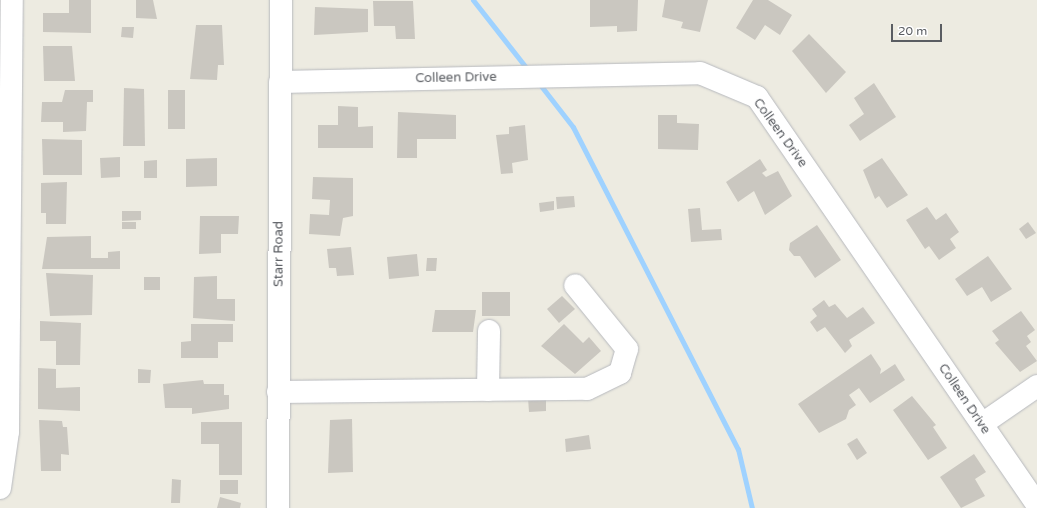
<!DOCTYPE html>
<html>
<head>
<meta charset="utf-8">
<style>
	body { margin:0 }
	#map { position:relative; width:1037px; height:508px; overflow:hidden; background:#edebe1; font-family:"Varela Round",sans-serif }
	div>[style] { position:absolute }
	.stream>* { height:5px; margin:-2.5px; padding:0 2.5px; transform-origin:2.5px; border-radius:2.5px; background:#9fd2ff }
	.building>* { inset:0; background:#cac7c0 }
	.roads { filter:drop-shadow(0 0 1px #b7b9be) drop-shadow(0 0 1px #b7b9be) }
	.minor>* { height:22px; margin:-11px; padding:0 11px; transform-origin:11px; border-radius:11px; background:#fff }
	span { translate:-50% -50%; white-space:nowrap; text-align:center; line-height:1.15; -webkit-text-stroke:3px #fff; paint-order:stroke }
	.street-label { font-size:13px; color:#5a5d62 }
	.scale { position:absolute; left:891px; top:24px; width:51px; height:18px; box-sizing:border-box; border:2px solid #5a5d62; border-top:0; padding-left:5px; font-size:12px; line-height:14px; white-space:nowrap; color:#5a5d62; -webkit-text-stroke:3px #fff; paint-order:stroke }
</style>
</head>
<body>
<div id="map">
	<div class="stream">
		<div style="left:473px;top:0;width:89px;rotate:51.8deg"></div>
		<div style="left:538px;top:82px;width:57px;rotate:52.1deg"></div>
		<div style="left:573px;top:127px;width:362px;rotate:62.9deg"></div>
		<div style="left:738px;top:449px;width:61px;rotate:76.7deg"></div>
	</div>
	<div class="building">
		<div style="clip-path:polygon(69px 0,91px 0,91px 33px,43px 32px,43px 13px,69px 13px)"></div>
		<div style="clip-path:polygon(136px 0,153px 0,157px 19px,136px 18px)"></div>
		<div style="clip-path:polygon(590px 0,638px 0,637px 31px,617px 32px,617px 26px,590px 27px)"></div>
		<div style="clip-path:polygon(665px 0,708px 0,700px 32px,681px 28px,683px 22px,662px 17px)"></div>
		<div style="clip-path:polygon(753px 0,768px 0,792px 15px,780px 35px,765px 25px,755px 40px,736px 28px)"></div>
		<div style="clip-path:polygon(373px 1px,413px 1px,415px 39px,396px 39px,395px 26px,374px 26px)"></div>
		<div style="clip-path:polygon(315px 7px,368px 9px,368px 32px,314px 35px)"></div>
		<div style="clip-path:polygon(196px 25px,222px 25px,224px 65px,218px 65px,217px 80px,190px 79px)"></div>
		<div style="clip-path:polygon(122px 27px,134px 27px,133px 38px,121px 37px)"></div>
		<div style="clip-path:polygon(809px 34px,846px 72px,826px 93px,792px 51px)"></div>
		<div style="clip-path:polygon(43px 46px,72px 46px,75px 81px,44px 81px)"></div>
		<div style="clip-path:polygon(874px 83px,896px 117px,860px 141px,849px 125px,864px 114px,854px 98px)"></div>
		<div style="clip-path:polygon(124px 88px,144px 89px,145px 146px,123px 146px)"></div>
		<div style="clip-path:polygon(65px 90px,93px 90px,93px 102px,87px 102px,86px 131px,63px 132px,63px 122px,41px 122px,42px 102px,62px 102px)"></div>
		<div style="clip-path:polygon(168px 90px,185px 90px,185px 129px,168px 129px)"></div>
		<div style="clip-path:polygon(338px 106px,358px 107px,358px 127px,373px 126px,373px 148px,318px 148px,318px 125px,338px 125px)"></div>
		<div style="clip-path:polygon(398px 112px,456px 115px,456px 139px,417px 139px,417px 158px,397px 158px)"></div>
		<div style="clip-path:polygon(658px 115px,677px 115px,677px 123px,699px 124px,698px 150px,658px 149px)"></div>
		<div style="clip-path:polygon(525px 125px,528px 160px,512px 163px,513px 173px,501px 174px,496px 135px,509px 134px,509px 127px)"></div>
		<div style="clip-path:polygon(42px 139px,82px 140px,82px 175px,43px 175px)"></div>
		<div style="clip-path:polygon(120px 157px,120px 177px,101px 178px,100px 158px)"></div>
		<div style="clip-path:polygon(217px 158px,217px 186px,186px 187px,186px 159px)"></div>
		<div style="clip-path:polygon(882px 158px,908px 195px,887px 208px,879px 196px,875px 199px,863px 170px)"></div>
		<div style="clip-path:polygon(760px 159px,767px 170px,762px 173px,766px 177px,778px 171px,792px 196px,765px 215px,754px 191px,738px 202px,726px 182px)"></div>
		<div style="clip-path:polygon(157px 160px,157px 178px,144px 178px,144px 161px)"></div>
		<div style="clip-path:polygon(313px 177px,353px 178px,353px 216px,343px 218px,340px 236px,309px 234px,310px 214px,329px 215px,330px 200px,312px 199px)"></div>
		<div style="clip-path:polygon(67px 182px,66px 224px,46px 224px,46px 213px,41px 213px,41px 183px)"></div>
		<div style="clip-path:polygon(574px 196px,575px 207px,557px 209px,556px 197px)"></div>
		<div style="clip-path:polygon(554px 201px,554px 210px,540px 212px,539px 203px)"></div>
		<div style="clip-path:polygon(927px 207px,936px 220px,946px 213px,959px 232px,950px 239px,956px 248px,939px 260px,929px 246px,925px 249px,906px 220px)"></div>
		<div style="clip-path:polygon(700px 208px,702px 230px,721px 229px,722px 240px,691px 242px,688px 209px)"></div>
		<div style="clip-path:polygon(122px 211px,141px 211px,141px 220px,122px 221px)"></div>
		<div style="clip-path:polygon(200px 216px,239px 216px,238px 234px,221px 234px,221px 253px,199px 254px)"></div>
		<div style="clip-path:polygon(122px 222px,136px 222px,136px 229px,122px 229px)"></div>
		<div style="clip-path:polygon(1028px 222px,1036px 233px,1026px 239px,1019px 229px)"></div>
		<div style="clip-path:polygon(817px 225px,841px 260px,815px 278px,800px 256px,794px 256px,789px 250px,790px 243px)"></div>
		<div style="clip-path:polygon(91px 236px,91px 258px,108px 258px,108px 252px,120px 251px,120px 269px,42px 269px,47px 237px)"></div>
		<div style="clip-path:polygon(351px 247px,354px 275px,337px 276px,336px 268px,329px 268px,327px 249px)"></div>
		<div style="clip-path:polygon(417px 254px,419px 276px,389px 279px,387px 257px)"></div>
		<div style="clip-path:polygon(988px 256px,1012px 289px,991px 302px,982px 287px,967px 296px,955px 279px)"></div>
		<div style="clip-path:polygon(427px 258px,437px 258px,436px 271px,426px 271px)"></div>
		<div style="clip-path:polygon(46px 273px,93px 275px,92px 315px,50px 316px)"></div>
		<div style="clip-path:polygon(217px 276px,217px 299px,235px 299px,235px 321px,193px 318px,194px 277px)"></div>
		<div style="clip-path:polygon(144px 277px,160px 277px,160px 290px,144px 290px)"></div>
		<div style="clip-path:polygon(482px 292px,510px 292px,510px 316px,482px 316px)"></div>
		<div style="clip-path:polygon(562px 296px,575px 309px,559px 323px,547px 309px)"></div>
		<div style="clip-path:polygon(824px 300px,829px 307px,835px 304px,847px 318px,863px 307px,875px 323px,849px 340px,852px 346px,845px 353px,825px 327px,817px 332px,810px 322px,817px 316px,812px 309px)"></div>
		<div style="clip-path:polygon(435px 310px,476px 310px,473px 332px,432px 332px)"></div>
		<div style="clip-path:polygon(1021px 311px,1035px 330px,1027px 336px,1031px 342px,1026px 346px,1037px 361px,1020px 372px,995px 343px,999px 340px,992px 331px)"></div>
		<div style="clip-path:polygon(40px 321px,81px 323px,80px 365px,56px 365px,56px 341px,40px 341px)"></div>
		<div style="clip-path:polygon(191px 324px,233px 324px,233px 342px,218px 342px,218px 358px,181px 358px,181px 342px,191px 341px)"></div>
		<div style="clip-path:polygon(564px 324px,583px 343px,589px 337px,601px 351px,575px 374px,541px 346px)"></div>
		<div style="clip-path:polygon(871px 354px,881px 369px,880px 374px,895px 364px,905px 380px,870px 403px,859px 388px,849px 395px,856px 405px,849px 410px,846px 419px,819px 433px,798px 404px)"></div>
		<div style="clip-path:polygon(38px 368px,56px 369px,56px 388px,80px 387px,80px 411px,38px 409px)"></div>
		<div style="clip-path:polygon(138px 369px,151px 370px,150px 383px,138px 383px)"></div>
		<div style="clip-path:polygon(203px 380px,204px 384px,224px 384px,224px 395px,229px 395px,229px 409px,192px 414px,192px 408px,165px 408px,163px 384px)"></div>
		<div style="clip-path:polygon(912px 396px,936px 425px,933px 427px,947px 448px,928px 460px,893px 410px)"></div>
		<div style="clip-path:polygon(528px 398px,546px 398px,546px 411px,529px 412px)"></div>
		<div style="clip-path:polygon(352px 419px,353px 472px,328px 473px,330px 420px)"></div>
		<div style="clip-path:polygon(39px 420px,62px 421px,63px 427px,67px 427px,69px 455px,61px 454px,61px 471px,41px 471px)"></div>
		<div style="clip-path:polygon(201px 422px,242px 422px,242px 475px,219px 475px,219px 444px,201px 444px)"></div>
		<div style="clip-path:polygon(589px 435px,591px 449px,566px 452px,565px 439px)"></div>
		<div style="clip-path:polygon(857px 438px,867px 453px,857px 460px,847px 444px)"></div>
		<div style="clip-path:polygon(974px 454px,986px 472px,975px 479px,985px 496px,961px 508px,940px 477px)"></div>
		<div style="clip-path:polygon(172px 479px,181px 480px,180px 503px,171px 503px)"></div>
		<div style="clip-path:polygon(220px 480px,238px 480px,238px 494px,220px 494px)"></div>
		<div style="clip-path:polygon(220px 497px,241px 503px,240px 508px,217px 508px)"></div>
	</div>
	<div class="roads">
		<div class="minor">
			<div style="left:280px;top:82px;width:420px;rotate:-1.2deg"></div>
			<div style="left:700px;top:73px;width:62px;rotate:22.8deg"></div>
			<div style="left:757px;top:97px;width:495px;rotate:55.5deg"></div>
			<div style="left:488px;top:390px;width:59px;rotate:-89deg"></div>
			<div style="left:278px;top:392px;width:309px;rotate:-0.6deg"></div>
			<div style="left:587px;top:389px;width:37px;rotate:-26deg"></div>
			<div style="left:620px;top:373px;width:25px;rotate:-74deg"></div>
			<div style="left:627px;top:349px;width:82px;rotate:-129.1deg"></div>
			<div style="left:982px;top:424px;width:67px;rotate:-34.6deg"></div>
			<div style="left:0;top:488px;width:57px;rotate:-81.9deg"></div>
			<div style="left:8px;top:432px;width:432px;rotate:-89.5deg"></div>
			<div style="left:278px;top:508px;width:508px;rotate:-89.66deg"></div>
		</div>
	</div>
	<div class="street-label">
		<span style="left:456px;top:78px;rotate:-1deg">Colleen Drive</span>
		<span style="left:780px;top:133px;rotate:54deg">Colleen Drive</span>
		<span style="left:279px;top:254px;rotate:-90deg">Starr Road</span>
		<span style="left:964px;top:399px;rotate:56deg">Colleen Drive</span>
	</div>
	<div class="scale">20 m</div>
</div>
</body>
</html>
